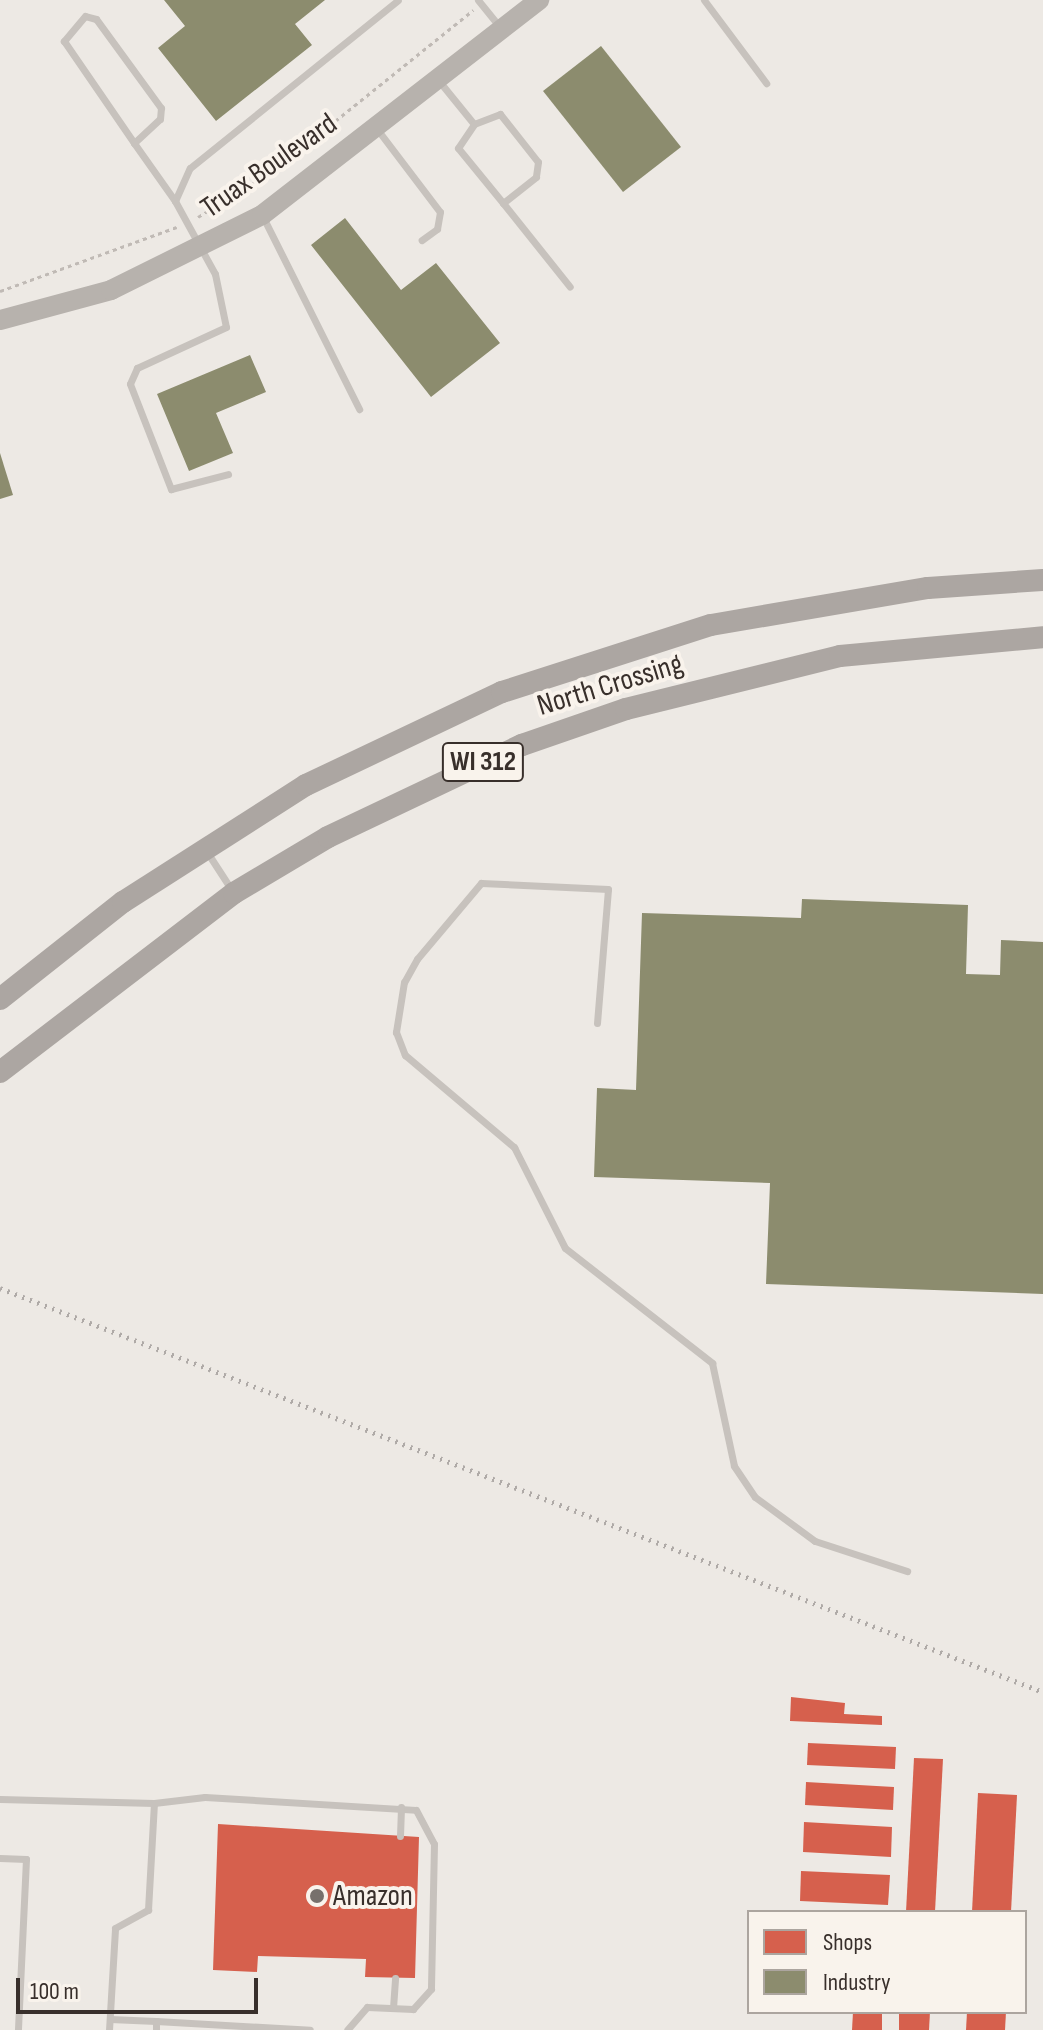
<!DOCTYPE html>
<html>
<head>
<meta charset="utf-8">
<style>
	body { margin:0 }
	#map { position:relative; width:1043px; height:2030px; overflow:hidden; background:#ede9e4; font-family:"Sofia Sans Condensed",sans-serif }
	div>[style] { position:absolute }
	.shops>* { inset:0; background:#d6604d }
	.industry>* { inset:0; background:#8c8c6e }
	.path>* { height:3px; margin-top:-1.5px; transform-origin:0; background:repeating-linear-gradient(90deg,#c0bab5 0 4px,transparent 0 8px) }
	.lane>* { height:7px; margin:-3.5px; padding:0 3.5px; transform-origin:3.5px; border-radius:3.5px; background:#c7c2bd }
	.secondary>* { height:20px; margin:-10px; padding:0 10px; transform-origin:10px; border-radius:10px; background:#b7b2ad }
	.primary>* { height:22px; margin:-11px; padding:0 11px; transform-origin:11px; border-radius:11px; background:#aca6a2 }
	.rail>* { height:5px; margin-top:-2.5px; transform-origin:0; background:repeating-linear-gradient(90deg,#afaaa7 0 2px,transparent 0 8px) }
	.dots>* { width:22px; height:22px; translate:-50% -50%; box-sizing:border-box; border:4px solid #f9f3ec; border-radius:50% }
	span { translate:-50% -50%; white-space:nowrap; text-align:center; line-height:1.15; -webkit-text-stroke:8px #f9f3ec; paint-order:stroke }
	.shield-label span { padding:2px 6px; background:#f9f3ec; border:2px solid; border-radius:6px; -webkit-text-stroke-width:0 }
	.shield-label { font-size:28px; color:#382f2b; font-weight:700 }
	.street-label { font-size:30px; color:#382f2b }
	.poi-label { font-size:30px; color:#382f2b }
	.left { translate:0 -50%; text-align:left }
	.legend { position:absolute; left:747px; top:1910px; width:280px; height:104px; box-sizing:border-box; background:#f9f3ec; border:2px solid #aca59f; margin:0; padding:10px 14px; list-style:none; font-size:24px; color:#382f2b }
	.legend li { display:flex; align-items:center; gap:16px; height:40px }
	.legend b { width:40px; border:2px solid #aca59f }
	.scale { position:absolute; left:16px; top:1978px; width:242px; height:36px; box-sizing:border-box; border:4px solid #382f2b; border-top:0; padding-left:10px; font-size:24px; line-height:28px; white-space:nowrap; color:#382f2b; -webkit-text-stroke:6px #f9f3ec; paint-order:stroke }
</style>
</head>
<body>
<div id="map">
	<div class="shops">
		<div style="clip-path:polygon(791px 1697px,845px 1703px,844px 1714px,882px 1716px,882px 1725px,790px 1721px)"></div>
		<div style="clip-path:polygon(808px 1743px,896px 1747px,895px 1769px,807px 1765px)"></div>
		<div style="clip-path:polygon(914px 1758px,943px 1759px,935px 1912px,906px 1912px)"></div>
		<div style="clip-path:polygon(806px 1782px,894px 1787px,893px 1810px,805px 1805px)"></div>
		<div style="clip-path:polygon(978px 1793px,1017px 1795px,1011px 1912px,972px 1912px)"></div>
		<div style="clip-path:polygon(804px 1822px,892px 1827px,891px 1857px,803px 1852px)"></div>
		<div style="clip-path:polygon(218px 1824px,419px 1837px,415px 1978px,365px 1977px,366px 1959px,258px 1956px,257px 1972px,213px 1970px)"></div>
		<div style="clip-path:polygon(801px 1871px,890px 1875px,888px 1905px,800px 1901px)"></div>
		<div style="clip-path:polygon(853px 2012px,882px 2012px,882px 2030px,852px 2030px)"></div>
		<div style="clip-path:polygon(899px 2012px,930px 2012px,929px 2030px,899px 2030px)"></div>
		<div style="clip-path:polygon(967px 2012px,1006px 2012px,1005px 2030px,966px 2030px)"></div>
	</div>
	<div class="industry">
		<div style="clip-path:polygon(164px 0,325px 0,295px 24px,312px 45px,216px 121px,158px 48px,185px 26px)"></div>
		<div style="clip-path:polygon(601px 46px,681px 147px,623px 192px,543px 91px)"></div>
		<div style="clip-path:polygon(345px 218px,401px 290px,436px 263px,500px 343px,431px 397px,311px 245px)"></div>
		<div style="clip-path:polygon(250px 355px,266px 392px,216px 413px,233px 453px,189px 471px,157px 394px)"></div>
		<div style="clip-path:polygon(0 453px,13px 495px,0 499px)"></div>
		<div style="clip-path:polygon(802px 899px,968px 905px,966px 974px,1000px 975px,1001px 940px,1043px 942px,1043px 1294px,766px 1284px,770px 1183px,594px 1177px,597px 1088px,636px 1090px,642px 913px,801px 918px)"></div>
	</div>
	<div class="path">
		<div style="left:198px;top:217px;width:88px;rotate:-31.5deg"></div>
		<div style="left:273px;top:171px;width:257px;rotate:-38.8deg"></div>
		<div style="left:0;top:291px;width:188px;rotate:-19.9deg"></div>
	</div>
	<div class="lane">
		<div style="left:478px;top:0;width:36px;rotate:51deg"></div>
		<div style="left:704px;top:0;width:104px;rotate:53.2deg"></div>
		<div style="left:439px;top:81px;width:55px;rotate:50.9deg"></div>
		<div style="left:474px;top:124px;width:28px;rotate:-21deg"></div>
		<div style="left:500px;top:114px;width:61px;rotate:51.6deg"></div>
		<div style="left:538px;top:162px;width:15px;rotate:98deg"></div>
		<div style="left:536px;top:177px;width:42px;rotate:141.8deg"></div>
		<div style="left:503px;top:203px;width:71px;rotate:-129.3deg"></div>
		<div style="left:458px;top:148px;width:29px;rotate:-56deg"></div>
		<div style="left:377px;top:129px;width:104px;rotate:52.8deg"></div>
		<div style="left:440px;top:212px;width:17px;rotate:100deg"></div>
		<div style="left:437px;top:229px;width:19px;rotate:144deg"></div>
		<div style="left:134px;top:143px;width:35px;rotate:-43deg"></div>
		<div style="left:160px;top:119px;width:11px;rotate:-85deg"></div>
		<div style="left:161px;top:108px;width:110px;rotate:-126.1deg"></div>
		<div style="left:96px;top:19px;width:11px;rotate:-165deg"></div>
		<div style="left:85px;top:16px;width:33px;rotate:130deg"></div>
		<div style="left:64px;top:41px;width:124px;rotate:55.5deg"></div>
		<div style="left:134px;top:143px;width:71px;rotate:54.7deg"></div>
		<div style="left:175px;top:201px;width:36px;rotate:-66deg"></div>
		<div style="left:190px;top:168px;width:267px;rotate:-38.9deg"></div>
		<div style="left:175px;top:201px;width:83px;rotate:61.3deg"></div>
		<div style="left:215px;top:274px;width:54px;rotate:78.3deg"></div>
		<div style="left:226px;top:327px;width:98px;rotate:155.3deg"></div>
		<div style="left:137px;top:368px;width:17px;rotate:114deg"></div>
		<div style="left:130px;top:384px;width:113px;rotate:68.7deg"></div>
		<div style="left:171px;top:489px;width:59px;rotate:-14.7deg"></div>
		<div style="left:503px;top:203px;width:107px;rotate:51.4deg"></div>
		<div style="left:263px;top:217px;width:215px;rotate:63.4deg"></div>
		<div style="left:207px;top:852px;width:48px;rotate:57deg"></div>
		<div style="left:597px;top:1023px;width:134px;rotate:-85.3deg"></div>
		<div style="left:608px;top:889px;width:127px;rotate:-177.3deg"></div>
		<div style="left:481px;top:883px;width:99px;rotate:130.1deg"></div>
		<div style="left:417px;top:959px;width:26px;rotate:119deg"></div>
		<div style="left:404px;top:982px;width:51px;rotate:99.1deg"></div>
		<div style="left:396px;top:1032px;width:25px;rotate:69deg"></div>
		<div style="left:405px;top:1055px;width:143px;rotate:40.2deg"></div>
		<div style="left:514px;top:1147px;width:113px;rotate:63.2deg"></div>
		<div style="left:565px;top:1248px;width:187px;rotate:38deg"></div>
		<div style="left:712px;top:1363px;width:105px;rotate:77.9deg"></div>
		<div style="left:734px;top:1466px;width:37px;rotate:56deg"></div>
		<div style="left:755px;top:1497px;width:74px;rotate:36.3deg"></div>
		<div style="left:815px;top:1541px;width:97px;rotate:18.1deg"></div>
		<div style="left:0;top:1799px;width:154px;rotate:1.5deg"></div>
		<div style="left:154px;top:1803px;width:51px;rotate:-6.7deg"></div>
		<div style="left:205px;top:1797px;width:211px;rotate:3.5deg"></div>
		<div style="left:416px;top:1810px;width:38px;rotate:62deg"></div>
		<div style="left:434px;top:1844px;width:145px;rotate:91.2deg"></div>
		<div style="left:431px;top:1989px;width:27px;rotate:132deg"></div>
		<div style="left:413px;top:2009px;width:46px;rotate:-177.5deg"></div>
		<div style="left:367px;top:2007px;width:30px;rotate:131deg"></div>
		<div style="left:400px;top:1836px;width:29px;rotate:-88deg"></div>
		<div style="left:0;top:1858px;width:26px;rotate:2deg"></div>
		<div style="left:26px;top:1859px;width:171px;rotate:92.7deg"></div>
		<div style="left:393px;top:2008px;width:30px;rotate:-86deg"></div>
		<div style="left:110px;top:2019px;width:46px;rotate:2.5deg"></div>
		<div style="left:109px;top:2030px;width:102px;rotate:-86.6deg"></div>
		<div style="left:115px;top:1928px;width:38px;rotate:-29deg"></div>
		<div style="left:148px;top:1910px;width:107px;rotate:-86.8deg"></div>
		<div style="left:156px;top:2030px;width:9px;rotate:-90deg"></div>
		<div style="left:156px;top:2021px;width:154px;rotate:3.3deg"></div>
	</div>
	<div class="secondary">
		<div style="left:0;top:320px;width:115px;rotate:-15.1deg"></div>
		<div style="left:111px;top:290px;width:169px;rotate:-26.4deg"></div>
		<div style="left:262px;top:215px;width:351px;rotate:-37.8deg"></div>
	</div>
	<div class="primary">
		<div style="left:0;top:999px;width:157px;rotate:-38.3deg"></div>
		<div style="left:123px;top:902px;width:217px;rotate:-32.6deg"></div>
		<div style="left:306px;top:785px;width:217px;rotate:-25.4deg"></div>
		<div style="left:502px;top:692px;width:219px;rotate:-17.8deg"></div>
		<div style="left:711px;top:625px;width:220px;rotate:-9.7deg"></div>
		<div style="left:928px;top:588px;width:115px;rotate:-4deg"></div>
		<div style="left:0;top:1072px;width:295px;rotate:-37.4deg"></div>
		<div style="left:234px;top:893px;width:109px;rotate:-30.8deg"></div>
		<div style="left:328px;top:837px;width:215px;rotate:-25.4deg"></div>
		<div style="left:522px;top:745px;width:110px;rotate:-19.1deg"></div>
		<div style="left:626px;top:709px;width:220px;rotate:-13.9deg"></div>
		<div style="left:840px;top:656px;width:204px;rotate:-5.3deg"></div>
	</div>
	<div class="rail">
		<div style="left:0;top:1288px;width:1119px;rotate:21.17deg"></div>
	</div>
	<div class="dots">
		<div style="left:317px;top:1896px;background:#77706c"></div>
	</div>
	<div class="shield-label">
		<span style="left:483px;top:762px">WI 312</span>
	</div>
	<div class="street-label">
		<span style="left:269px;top:166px;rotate:-35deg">Truax Boulevard</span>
		<span style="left:610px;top:685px;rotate:-17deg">North Crossing</span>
	</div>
	<div class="poi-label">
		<span class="left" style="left:333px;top:1896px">Amazon</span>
	</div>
	<ul class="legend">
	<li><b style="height:22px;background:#d6604d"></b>Shops</li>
	<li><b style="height:22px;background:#8c8c6e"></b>Industry</li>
	</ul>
	<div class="scale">100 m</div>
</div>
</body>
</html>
